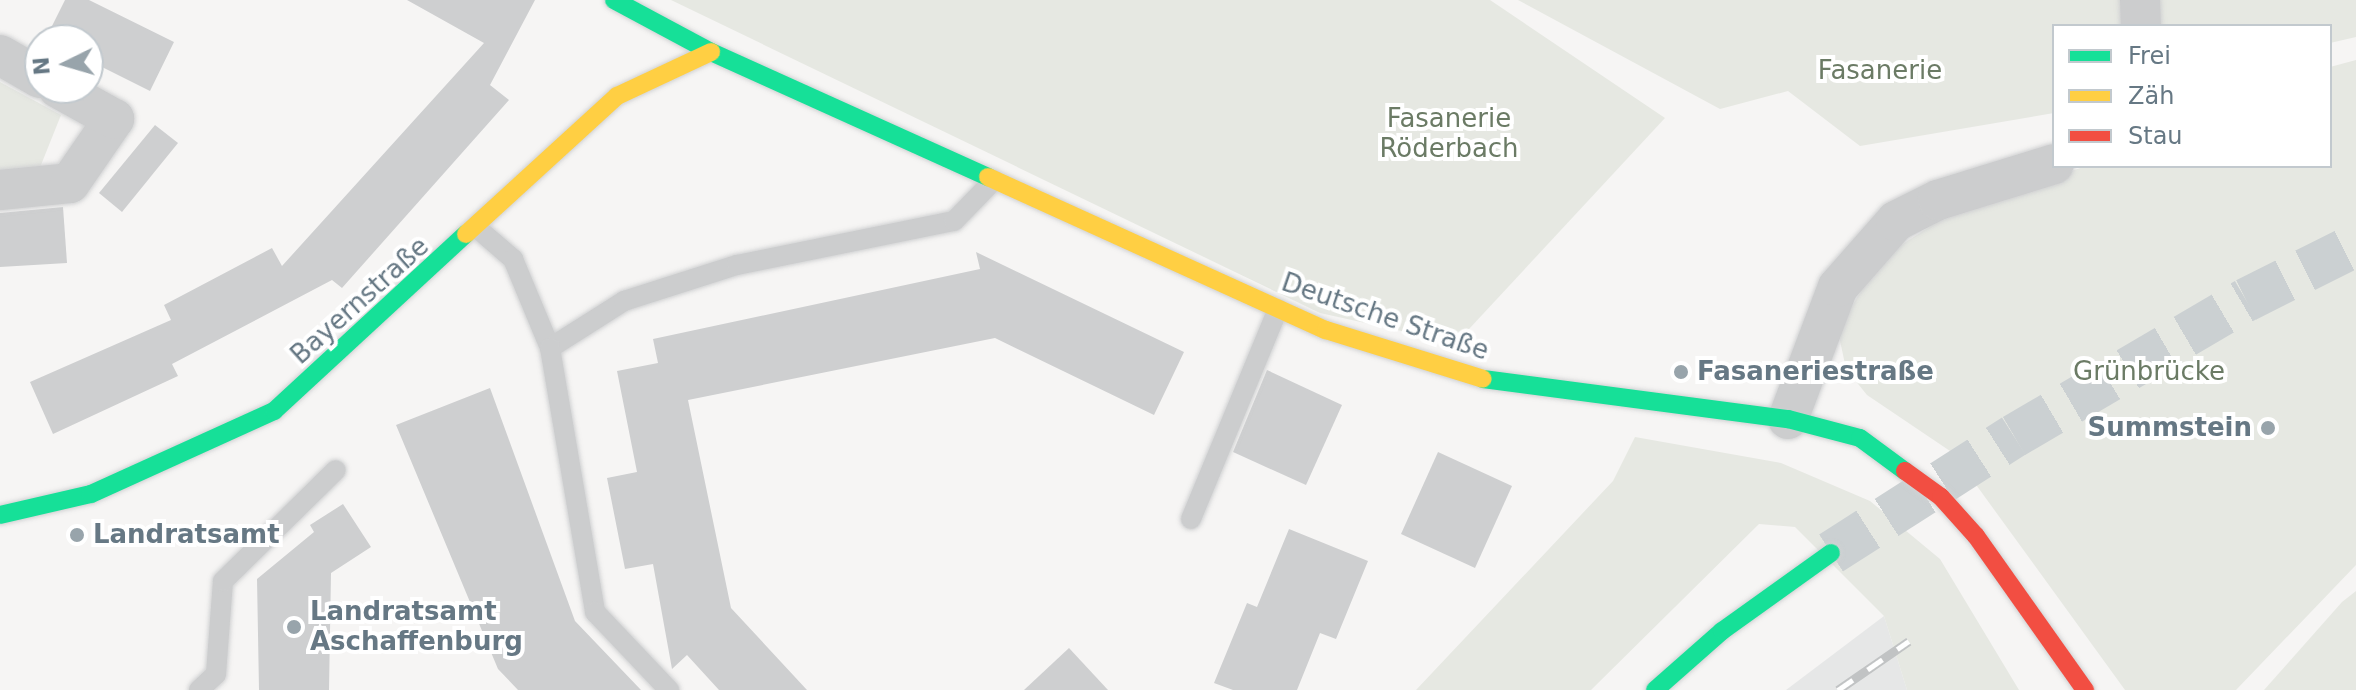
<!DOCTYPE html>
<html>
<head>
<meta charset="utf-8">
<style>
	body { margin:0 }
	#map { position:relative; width:2356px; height:690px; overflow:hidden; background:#f6f5f4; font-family:"DejaVu Sans",sans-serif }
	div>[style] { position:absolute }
	.built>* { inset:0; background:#e6e7e7 }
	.green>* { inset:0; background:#e6e8e2 }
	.building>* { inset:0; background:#cecfd0 }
	.highway-tunnel>* { height:44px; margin-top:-22px; transform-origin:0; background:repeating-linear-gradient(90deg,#cbd0d2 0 44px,transparent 0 66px) }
	.roads { filter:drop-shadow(0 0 2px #d1d2d3) drop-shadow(0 0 2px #d1d2d3) }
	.lane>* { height:20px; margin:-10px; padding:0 10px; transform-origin:10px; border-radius:10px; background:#cccdce }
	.street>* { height:40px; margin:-20px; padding:0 20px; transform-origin:20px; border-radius:20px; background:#cccdce }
	.fast>* { height:18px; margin:-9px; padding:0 9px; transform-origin:9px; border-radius:9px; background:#16e098 }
	.slow>* { height:18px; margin:-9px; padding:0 9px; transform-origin:9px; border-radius:9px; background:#ffcf43 }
	.jam>* { height:18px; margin:-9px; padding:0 9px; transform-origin:9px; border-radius:9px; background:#f24e42 }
	.rail>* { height:9px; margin-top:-4.5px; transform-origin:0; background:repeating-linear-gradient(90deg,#fff 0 18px,#c1c3c4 0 36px); box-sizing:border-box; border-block:2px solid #c1c3c4 }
	.dots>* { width:22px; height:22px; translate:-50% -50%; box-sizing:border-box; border:4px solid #fff; border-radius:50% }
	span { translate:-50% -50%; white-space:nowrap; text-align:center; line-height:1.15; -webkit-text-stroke:8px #fff; paint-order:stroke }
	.park-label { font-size:26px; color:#6b7b65 }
	.street-label { font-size:26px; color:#667884 }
	.poi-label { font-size:26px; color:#667884; font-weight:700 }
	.left { translate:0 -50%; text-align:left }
	.right { translate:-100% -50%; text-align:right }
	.legend { position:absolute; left:2052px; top:24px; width:280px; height:144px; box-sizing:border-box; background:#fff; border:2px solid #c2c9ce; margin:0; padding:10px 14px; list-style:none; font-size:24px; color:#667884 }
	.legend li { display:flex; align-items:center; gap:16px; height:40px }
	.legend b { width:40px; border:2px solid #c2c9ce }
	.north { position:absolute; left:24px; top:24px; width:80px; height:80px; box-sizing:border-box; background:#fff; border:2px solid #c2c9ce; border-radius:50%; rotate:265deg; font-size:22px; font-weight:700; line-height:32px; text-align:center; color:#667884 }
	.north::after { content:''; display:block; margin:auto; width:28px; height:36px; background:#98a4ab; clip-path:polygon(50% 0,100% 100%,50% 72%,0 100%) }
</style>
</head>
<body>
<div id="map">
	<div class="built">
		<div style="clip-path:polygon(1884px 616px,1907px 690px,1786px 690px)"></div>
	</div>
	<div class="green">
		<div style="clip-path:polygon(671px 0,1490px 0,1665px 118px,1456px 343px,1320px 313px)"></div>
		<div style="clip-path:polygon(1518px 0,2356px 0,2356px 37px,2330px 43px,2330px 26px,2054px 26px,2054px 113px,1860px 146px,1788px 91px,1720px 109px)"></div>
		<div style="clip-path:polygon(2356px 60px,2356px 565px,2236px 690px,2125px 690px,1953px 453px,1867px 395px,1846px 369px,1838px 331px,1879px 259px,1950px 214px,2086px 166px,2330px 166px,2330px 67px)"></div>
		<div style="clip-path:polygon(0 82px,61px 115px,37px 175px,0 179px)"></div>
		<div style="clip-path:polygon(1635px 437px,1781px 463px,1870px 501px,1940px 559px,2019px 690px,1907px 690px,1884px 616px,1795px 527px,1759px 524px,1591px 690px,1416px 690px,1613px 481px)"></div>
		<div style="clip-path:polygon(2356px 591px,2356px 690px,2264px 690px,2342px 602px)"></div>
	</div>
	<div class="building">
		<div style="clip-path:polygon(65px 0,89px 0,174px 42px,150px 91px,88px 60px,88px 40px,45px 40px)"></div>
		<div style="clip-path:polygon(407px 0,535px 0,490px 85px,509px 100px,342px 288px,332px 280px,172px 364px,178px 376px,53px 434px,30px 382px,171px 320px,164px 305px,272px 248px,282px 266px,484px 43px)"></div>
		<div style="clip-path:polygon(155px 125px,178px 143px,122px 212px,99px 193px)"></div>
		<div style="clip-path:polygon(63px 207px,67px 263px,0 267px,0 213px)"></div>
		<div style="clip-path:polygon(976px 252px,1184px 352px,1154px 415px,995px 338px,688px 400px,731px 608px,807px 690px,719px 690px,687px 655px,672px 669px,653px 564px,625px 569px,607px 478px,637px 472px,617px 371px,658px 363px,653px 339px,980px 269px)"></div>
		<div style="clip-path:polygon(1267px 370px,1342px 405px,1306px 485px,1233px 452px)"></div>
		<div style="clip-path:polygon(490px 388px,575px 621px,641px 690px,518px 690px,498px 669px,396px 425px)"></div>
		<div style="clip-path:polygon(1438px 452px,1512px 486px,1475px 568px,1401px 534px)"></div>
		<div style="clip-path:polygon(343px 504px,371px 547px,331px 573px,329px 690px,259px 690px,257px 579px,314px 532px,310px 525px)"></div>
		<div style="clip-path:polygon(1289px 529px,1368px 561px,1336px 639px,1320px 633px,1297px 690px,1233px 690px,1214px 683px,1247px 603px,1257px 607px)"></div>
		<div style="clip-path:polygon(1069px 648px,1108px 690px,1024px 690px)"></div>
	</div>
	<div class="highway-tunnel">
		<div style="left:1831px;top:553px;width:217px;rotate:-32.6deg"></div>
		<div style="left:2014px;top:436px;width:269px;rotate:-30.4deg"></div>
		<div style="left:2246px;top:300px;width:123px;rotate:-26.6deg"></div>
	</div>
	<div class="roads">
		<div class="lane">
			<div style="left:477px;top:228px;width:48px;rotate:40.7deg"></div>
			<div style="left:513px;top:259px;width:96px;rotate:67.4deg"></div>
			<div style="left:550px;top:348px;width:88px;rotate:-32.4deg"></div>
			<div style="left:624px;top:301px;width:119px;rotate:-17.7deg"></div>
			<div style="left:737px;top:265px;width:221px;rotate:-11.5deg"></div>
			<div style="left:954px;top:221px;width:57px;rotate:-45.7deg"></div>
			<div style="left:550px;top:348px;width:268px;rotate:80.3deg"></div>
			<div style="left:595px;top:612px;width:108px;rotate:46.5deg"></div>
			<div style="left:1191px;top:519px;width:227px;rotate:-67.5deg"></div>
			<div style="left:199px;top:690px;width:23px;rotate:-43deg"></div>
			<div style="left:216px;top:674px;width:93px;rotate:-85.7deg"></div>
			<div style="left:223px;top:581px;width:158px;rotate:-44.5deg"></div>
		</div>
		<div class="street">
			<div style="left:2140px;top:0;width:26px;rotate:88deg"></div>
			<div style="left:0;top:55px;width:46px;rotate:29.9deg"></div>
			<div style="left:0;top:190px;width:70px;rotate:-5.7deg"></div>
			<div style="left:70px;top:183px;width:78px;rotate:-55.5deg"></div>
			<div style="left:114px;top:119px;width:64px;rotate:-151deg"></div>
			<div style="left:1788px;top:419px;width:141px;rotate:-69.3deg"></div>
			<div style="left:1838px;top:287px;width:88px;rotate:-48.7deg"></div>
			<div style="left:1896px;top:221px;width:47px;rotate:-26.6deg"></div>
			<div style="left:1938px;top:200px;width:121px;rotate:-17.2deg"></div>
		</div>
		<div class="fast">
			<div style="left:614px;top:0;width:110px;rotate:28.2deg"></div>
			<div style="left:711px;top:52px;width:304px;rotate:24.3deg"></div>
			<div style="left:1483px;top:379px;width:308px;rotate:7.5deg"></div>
			<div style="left:1788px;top:419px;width:74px;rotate:14.8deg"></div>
			<div style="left:1860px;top:438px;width:56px;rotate:36.3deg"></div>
			<div style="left:0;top:515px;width:93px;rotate:-13deg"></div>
			<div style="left:91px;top:494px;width:201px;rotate:-24.4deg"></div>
			<div style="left:274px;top:411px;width:261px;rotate:-42.7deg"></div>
			<div style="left:1655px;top:690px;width:89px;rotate:-41.4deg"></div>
			<div style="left:1722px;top:631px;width:134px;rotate:-35.6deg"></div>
		</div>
		<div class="slow">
			<div style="left:988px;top:177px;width:371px;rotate:24.4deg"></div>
			<div style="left:1326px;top:330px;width:164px;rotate:17.3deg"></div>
			<div style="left:466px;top:234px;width:205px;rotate:-42.4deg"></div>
			<div style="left:617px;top:96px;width:104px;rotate:-25.1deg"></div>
		</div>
		<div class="jam">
			<div style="left:1905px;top:471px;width:44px;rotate:35.8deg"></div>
			<div style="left:1941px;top:497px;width:52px;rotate:48.1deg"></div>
			<div style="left:1976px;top:536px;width:189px;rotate:54.7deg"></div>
		</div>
	</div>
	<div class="rail">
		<div style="left:1838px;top:690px;width:86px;rotate:-34.6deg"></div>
	</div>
	<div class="dots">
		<div style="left:1681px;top:372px;background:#98a4ab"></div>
		<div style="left:2268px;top:428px;background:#98a4ab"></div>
		<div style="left:77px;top:535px;background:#98a4ab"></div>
		<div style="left:294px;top:627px;background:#98a4ab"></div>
	</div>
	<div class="park-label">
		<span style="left:1880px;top:71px">Fasanerie</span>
		<span style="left:1449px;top:134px">Fasanerie<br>Röderbach</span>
		<span style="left:2149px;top:372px">Grünbrücke</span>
	</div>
	<div class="street-label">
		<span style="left:360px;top:301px;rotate:-42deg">Bayernstraße</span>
		<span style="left:1385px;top:317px;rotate:19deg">Deutsche Straße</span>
	</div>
	<div class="poi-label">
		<span class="left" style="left:1697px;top:372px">Fasaneriestraße</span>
		<span class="right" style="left:2252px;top:428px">Summstein</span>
		<span class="left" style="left:93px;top:535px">Landratsamt</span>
		<span class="left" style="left:310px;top:627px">Landratsamt<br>Aschaffenburg</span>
	</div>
	<ul class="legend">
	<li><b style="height:10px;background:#16e098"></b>Frei</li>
	<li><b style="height:10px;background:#ffcf43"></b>Zäh</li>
	<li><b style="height:10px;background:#f24e42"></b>Stau</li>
	</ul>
	<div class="north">N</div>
</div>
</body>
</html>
